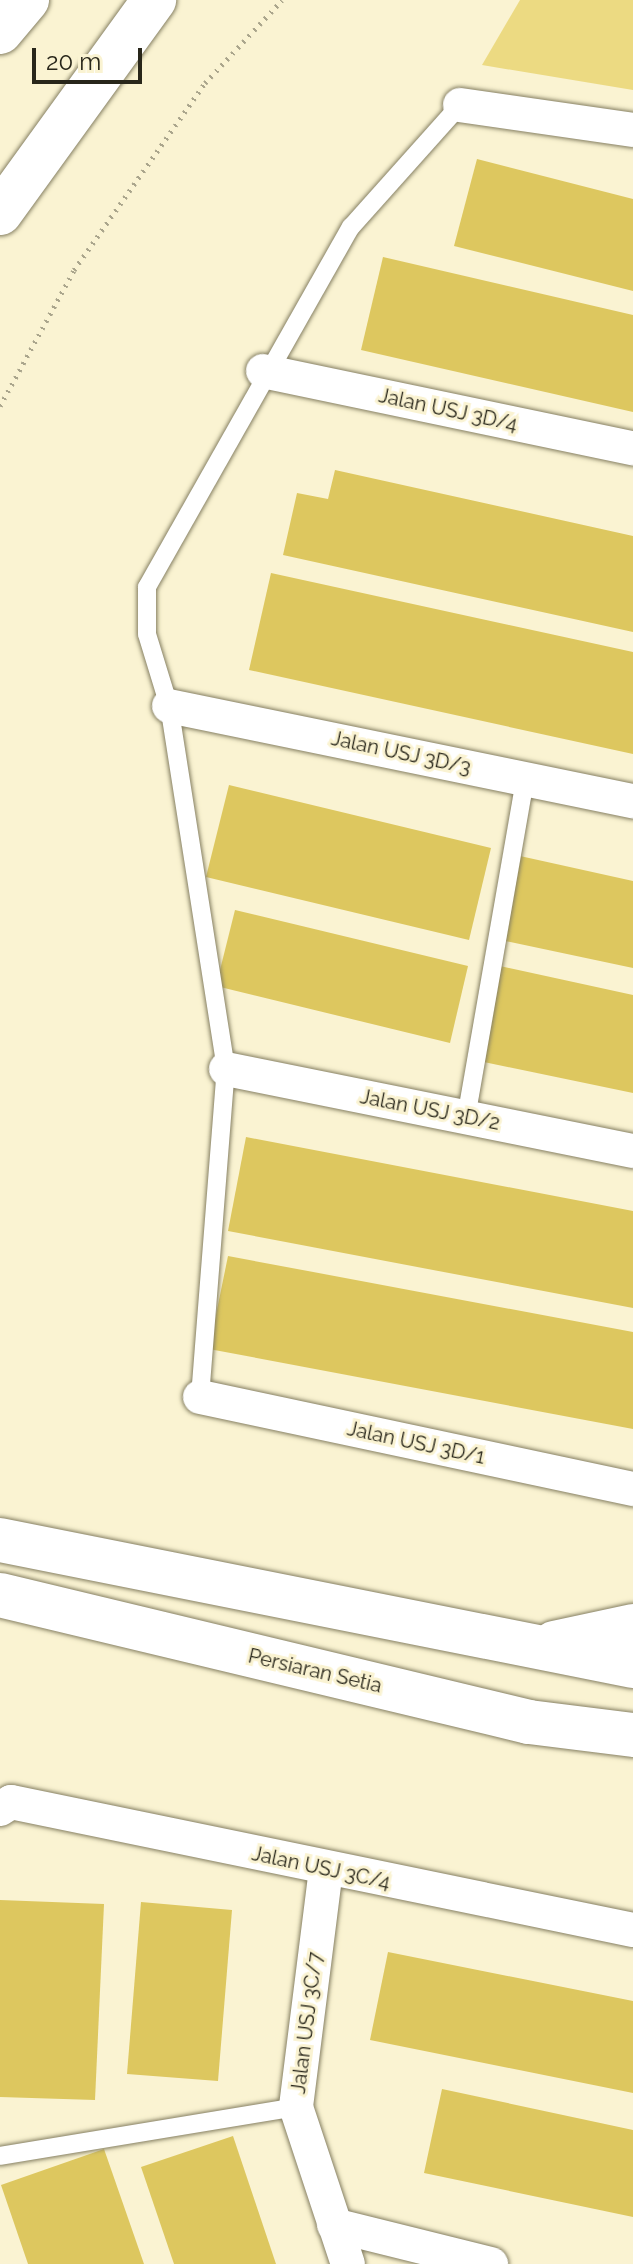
<!DOCTYPE html>
<html>
<head>
<meta charset="utf-8">
<style>
	body { margin:0 }
	#map { position:relative; width:633px; height:2264px; overflow:hidden; background:#faf3d2; font-family:Raleway,sans-serif }
	div>[style] { position:absolute }
	.green>* { inset:0; background:#ecda82 }
	.building>* { inset:0; background:#ddc75f }
	.path>* { height:5px; margin-top:-2.5px; transform-origin:0; background:repeating-linear-gradient(90deg,#aaa58c 0 2px,transparent 0 8px) }
	.roads { filter:drop-shadow(0 0 2px #868063) drop-shadow(0 0 2px #868063) }
	.service>* { height:18px; margin:-9px; padding:0 9px; transform-origin:9px; border-radius:9px; background:#fff }
	.minor>* { height:34px; margin:-17px; padding:0 17px; transform-origin:17px; border-radius:17px; background:#fff }
	.secondary>* { height:44px; margin:-22px; padding:0 22px; transform-origin:22px; border-radius:22px; background:#fff }
	.motorway>* { height:44px; margin:-22px; padding:0 22px; transform-origin:22px; border-radius:22px; background:#fff }
	span { translate:-50% -50%; white-space:nowrap; text-align:center; line-height:1.15; -webkit-text-stroke:6px #faf3d2; paint-order:stroke }
	.street-label { font-size:20px; color:#28261a }
	.scale { position:absolute; left:32px; top:48px; width:110px; height:36px; box-sizing:border-box; border:4px solid #28261a; border-top:0; padding-left:10px; font-size:24px; line-height:28px; white-space:nowrap; color:#28261a; -webkit-text-stroke:6px #faf3d2; paint-order:stroke }
</style>
</head>
<body>
<div id="map">
	<div class="green">
		<div style="clip-path:polygon(520px 0,633px 0,633px 90px,482px 65px)"></div>
	</div>
	<div class="building">
		<div style="clip-path:polygon(477px 159px,633px 199px,633px 291px,454px 246px)"></div>
		<div style="clip-path:polygon(383px 257px,633px 315px,633px 412px,361px 350px)"></div>
		<div style="clip-path:polygon(335px 470px,633px 536px,633px 632px,283px 555px,297px 493px,328px 499px)"></div>
		<div style="clip-path:polygon(271px 573px,633px 652px,633px 754px,249px 670px)"></div>
		<div style="clip-path:polygon(229px 785px,491px 848px,469px 940px,206px 877px)"></div>
		<div style="clip-path:polygon(520px 856px,633px 881px,633px 968px,501px 940px)"></div>
		<div style="clip-path:polygon(235px 910px,468px 966px,450px 1043px,216px 986px)"></div>
		<div style="clip-path:polygon(500px 966px,633px 995px,633px 1093px,479px 1061px)"></div>
		<div style="clip-path:polygon(246px 1137px,633px 1211px,633px 1308px,228px 1231px)"></div>
		<div style="clip-path:polygon(228px 1256px,633px 1332px,633px 1429px,209px 1349px)"></div>
		<div style="clip-path:polygon(0 1900px,104px 1904px,95px 2100px,0 2097px)"></div>
		<div style="clip-path:polygon(141px 1902px,232px 1910px,218px 2081px,127px 2074px)"></div>
		<div style="clip-path:polygon(388px 1952px,633px 2001px,633px 2093px,370px 2040px)"></div>
		<div style="clip-path:polygon(442px 2089px,633px 2130px,633px 2217px,424px 2173px)"></div>
		<div style="clip-path:polygon(233px 2136px,276px 2264px,174px 2264px,141px 2167px)"></div>
		<div style="clip-path:polygon(104px 2149px,144px 2264px,28px 2264px,1px 2185px)"></div>
	</div>
	<div class="path">
		<div style="left:0;top:406px;width:155px;rotate:-61.4deg"></div>
		<div style="left:74px;top:270px;width:228px;rotate:-55deg"></div>
		<div style="left:205px;top:83px;width:113px;rotate:-47.1deg"></div>
	</div>
	<div class="roads">
		<div class="service">
			<div style="left:466px;top:1118px;width:344px;rotate:-80.1deg"></div>
			<div style="left:200px;top:1397px;width:329px;rotate:-85.5deg"></div>
			<div style="left:226px;top:1069px;width:367px;rotate:-98.9deg"></div>
			<div style="left:169px;top:706px;width:75px;rotate:-107deg"></div>
			<div style="left:147px;top:634px;width:47px;rotate:-90deg"></div>
			<div style="left:147px;top:587px;width:414px;rotate:-60.5deg"></div>
			<div style="left:351px;top:227px;width:164px;rotate:-48.2deg"></div>
			<div style="left:0;top:2156px;width:300px;rotate:-9.4deg"></div>
		</div>
		<div class="minor">
			<div style="left:460px;top:105px;width:175px;rotate:8.2deg"></div>
			<div style="left:263px;top:371px;width:378px;rotate:11.8deg"></div>
			<div style="left:169px;top:706px;width:474px;rotate:11.6deg"></div>
			<div style="left:226px;top:1069px;width:415px;rotate:11.4deg"></div>
			<div style="left:200px;top:1397px;width:443px;rotate:12deg"></div>
			<div style="left:0;top:1809px;width:13px;rotate:-32deg"></div>
			<div style="left:11px;top:1802px;width:635px;rotate:11.63deg"></div>
			<div style="left:326px;top:1869px;width:240px;rotate:97.2deg"></div>
			<div style="left:296px;top:2107px;width:165px;rotate:71.7deg"></div>
			<div style="left:334px;top:2225px;width:162px;rotate:14deg"></div>
		</div>
		<div class="secondary">
			<div style="left:0;top:1540px;width:645px;rotate:11.26deg"></div>
			<div style="left:0;top:1595px;width:544px;rotate:13.5deg"></div>
			<div style="left:529px;top:1722px;width:105px;rotate:7.1deg"></div>
			<div style="left:554px;top:1643px;width:81px;rotate:-12.1deg"></div>
		</div>
		<div class="motorway">
			<div style="left:0;top:32px;width:42px;rotate:-49.8deg"></div>
			<div style="left:0;top:213px;width:263px;rotate:-54.1deg"></div>
		</div>
	</div>
	<div class="street-label">
		<span style="left:448px;top:410px;rotate:12deg">Jalan USJ 3D/4</span>
		<span style="left:401px;top:753px;rotate:12deg">Jalan USJ 3D/3</span>
		<span style="left:430px;top:1110px;rotate:11deg">Jalan USJ 3D/2</span>
		<span style="left:416px;top:1443px;rotate:12deg">Jalan USJ 3D/1</span>
		<span style="left:315px;top:1671px;rotate:13deg">Persiaran Setia</span>
		<span style="left:321px;top:1868px;rotate:12deg">Jalan USJ 3C/4</span>
		<span style="left:307px;top:2023px;rotate:-83deg">Jalan USJ 3C/7</span>
	</div>
	<div class="scale">20 m</div>
</div>
</body>
</html>
